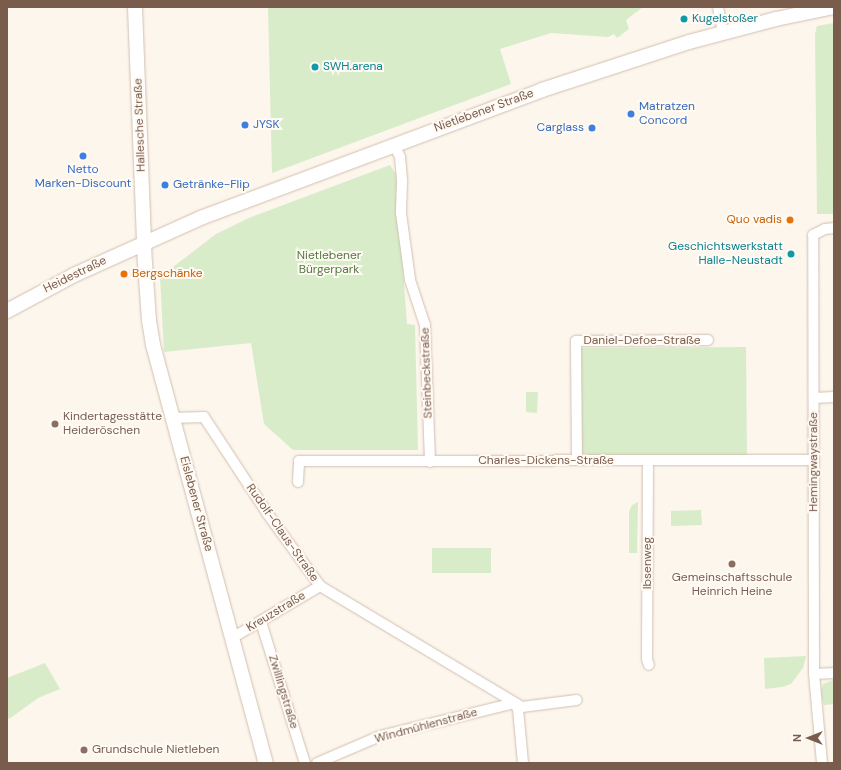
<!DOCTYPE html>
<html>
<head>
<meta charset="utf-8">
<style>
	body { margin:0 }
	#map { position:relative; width:841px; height:770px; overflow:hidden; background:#fdf6ec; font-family:"DM Sans",sans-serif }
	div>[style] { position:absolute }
	.green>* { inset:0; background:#d8ecc9 }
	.roads { filter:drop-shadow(0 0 1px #d1beb0) drop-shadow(0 0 1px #d1beb0) }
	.street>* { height:10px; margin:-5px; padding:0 5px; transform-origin:5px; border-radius:5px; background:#fff }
	.secondary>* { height:14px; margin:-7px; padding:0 7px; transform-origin:7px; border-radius:7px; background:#fff }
	.dots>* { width:11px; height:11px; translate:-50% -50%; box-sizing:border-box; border:2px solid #fffaf3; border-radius:50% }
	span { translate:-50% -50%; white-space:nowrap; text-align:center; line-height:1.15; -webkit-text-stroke:4px #fffaf3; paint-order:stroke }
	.culture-label { font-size:12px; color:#0d838f }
	.left { translate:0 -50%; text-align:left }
	.right { translate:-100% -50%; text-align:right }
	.shop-label { font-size:12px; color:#366cbe }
	.street-label { font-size:12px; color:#7a5c4d }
	.food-label { font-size:12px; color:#c56008 }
	.park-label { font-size:12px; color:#537a41 }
	.education-label { font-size:12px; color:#785e54 }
	.frame { position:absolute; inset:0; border:8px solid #7a5c4d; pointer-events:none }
	.north { position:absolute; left:789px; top:718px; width:40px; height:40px; -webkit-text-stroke:3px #fffaf3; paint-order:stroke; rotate:270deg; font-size:11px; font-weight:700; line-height:16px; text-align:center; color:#7a5c4d }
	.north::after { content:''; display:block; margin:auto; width:14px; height:18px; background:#7a5c4d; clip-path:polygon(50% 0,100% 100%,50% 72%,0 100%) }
</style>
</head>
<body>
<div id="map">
	<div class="green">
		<div style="clip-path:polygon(268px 7px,643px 7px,626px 20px,629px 29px,617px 38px,614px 34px,608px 37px,551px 33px,500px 49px,511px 84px,272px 173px)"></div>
		<div style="clip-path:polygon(834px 23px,834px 214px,817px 214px,815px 34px,817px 26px)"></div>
		<div style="clip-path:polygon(390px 165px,396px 174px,407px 324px,415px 325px,418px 450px,293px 450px,264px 424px,251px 343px,164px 352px,160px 277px,216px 234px,249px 218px)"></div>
		<div style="clip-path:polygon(746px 347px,747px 460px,577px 460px,576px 348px)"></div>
		<div style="clip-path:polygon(526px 392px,538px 392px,537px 413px,526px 412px)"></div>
		<div style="clip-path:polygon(638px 502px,637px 553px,629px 553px,629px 512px,632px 505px)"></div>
		<div style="clip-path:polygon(701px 510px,702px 525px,671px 526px,671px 511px)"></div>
		<div style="clip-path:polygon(432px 548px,491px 548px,491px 573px,432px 573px)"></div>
		<div style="clip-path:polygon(806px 656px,803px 668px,791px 684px,782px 687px,765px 689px,764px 658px)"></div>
		<div style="clip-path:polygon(45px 663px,60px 689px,38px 698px,9px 719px,7px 716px,7px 678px)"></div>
		<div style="clip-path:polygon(834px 680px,834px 704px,824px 705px,821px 692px,823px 684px)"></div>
	</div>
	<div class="roads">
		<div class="street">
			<div style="left:718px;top:7px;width:26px;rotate:79deg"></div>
			<div style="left:394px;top:145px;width:13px;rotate:63deg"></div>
			<div style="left:400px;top:157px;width:25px;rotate:85deg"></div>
			<div style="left:402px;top:182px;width:31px;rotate:92deg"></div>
			<div style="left:401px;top:213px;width:68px;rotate:82.3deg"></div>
			<div style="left:410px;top:280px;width:47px;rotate:71.6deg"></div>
			<div style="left:425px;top:325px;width:137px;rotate:87.9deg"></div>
			<div style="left:814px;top:398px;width:20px;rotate:-3deg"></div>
			<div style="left:173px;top:418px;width:31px;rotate:-2deg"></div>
			<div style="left:204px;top:417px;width:115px;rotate:56.7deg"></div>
			<div style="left:267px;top:513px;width:90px;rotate:54deg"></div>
			<div style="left:320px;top:586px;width:235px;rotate:30.9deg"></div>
			<div style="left:522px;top:707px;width:55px;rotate:-7.3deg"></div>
			<div style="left:577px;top:460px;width:119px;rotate:-90.5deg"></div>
			<div style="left:576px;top:341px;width:132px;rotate:-0.4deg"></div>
			<div style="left:648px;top:461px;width:198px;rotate:90.3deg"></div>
			<div style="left:647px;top:659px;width:6px;rotate:72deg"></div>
			<div style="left:298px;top:482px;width:21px;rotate:-87deg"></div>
			<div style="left:299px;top:461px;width:515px;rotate:-0.11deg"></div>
			<div style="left:261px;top:622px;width:148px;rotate:72.7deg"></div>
			<div style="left:232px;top:638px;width:102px;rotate:-30.6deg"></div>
			<div style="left:814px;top:674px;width:20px;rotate:-3deg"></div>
			<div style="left:514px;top:703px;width:7px;rotate:56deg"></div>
			<div style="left:518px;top:709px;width:54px;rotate:84.7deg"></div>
			<div style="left:317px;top:763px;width:69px;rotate:-23.2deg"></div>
			<div style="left:380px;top:736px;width:138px;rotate:-13.8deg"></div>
			<div style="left:822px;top:763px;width:89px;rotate:-95.1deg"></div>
			<div style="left:814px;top:674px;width:439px;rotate:-90.1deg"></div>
			<div style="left:813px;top:235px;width:13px;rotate:-27deg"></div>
			<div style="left:825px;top:229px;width:9px;rotate:-6deg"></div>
		</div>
		<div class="secondary">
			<div style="left:135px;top:7px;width:256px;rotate:87.8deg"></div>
			<div style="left:145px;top:263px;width:57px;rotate:86deg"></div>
			<div style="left:149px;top:320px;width:25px;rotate:81deg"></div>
			<div style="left:153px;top:345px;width:433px;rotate:74.9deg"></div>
			<div style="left:7px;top:311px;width:76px;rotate:-28.2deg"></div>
			<div style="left:74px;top:275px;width:141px;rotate:-24.2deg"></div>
			<div style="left:203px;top:217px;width:362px;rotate:-20.5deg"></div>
			<div style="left:542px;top:90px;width:155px;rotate:-18.1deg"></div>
			<div style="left:689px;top:42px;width:90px;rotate:-14.8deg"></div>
			<div style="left:776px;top:19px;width:58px;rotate:-11.9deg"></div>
		</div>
	</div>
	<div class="dots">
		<div style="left:684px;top:19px;background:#0f9aa8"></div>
		<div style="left:315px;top:67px;background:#0f9aa8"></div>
		<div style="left:631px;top:114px;background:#3f7fe0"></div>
		<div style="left:245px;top:125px;background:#3f7fe0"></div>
		<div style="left:592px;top:128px;background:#3f7fe0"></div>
		<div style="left:83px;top:156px;background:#3f7fe0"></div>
		<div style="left:165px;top:185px;background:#3f7fe0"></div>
		<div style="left:790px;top:220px;background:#e8710a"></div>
		<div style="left:791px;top:254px;background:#0f9aa8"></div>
		<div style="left:124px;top:274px;background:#e8710a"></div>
		<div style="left:55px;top:424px;background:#8d6e63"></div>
		<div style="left:732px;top:564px;background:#8d6e63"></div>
		<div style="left:84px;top:750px;background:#8d6e63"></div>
	</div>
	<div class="culture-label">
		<span class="left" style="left:692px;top:19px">Kugelstoßer</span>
		<span class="left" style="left:323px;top:67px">SWH.arena</span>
		<span class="right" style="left:783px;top:254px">Geschichtswerkstatt<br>Halle-Neustadt</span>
	</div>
	<div class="shop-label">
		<span class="left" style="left:639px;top:114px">Matratzen<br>Concord</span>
		<span class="left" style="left:253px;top:125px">JYSK</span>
		<span class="right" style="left:584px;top:128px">Carglass</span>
		<span style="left:83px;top:177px">Netto<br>Marken-Discount</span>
		<span class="left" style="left:173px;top:185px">Getränke-Flip</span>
	</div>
	<div class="street-label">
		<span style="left:484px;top:111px;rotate:-20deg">Nietlebener Straße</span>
		<span style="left:140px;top:125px;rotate:-92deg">Hallesche Straße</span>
		<span style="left:75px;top:275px;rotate:-26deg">Heidestraße</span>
		<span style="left:642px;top:341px">Daniel-Defoe-Straße</span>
		<span style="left:427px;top:373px;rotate:-92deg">Steinbeckstraße</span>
		<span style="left:546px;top:461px">Charles-Dickens-Straße</span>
		<span style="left:814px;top:462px;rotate:-90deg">Hemingwaystraße</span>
		<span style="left:196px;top:504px;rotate:75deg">Eislebener Straße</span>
		<span style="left:282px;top:533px;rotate:55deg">Rudolf-Claus-Straße</span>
		<span style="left:648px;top:563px;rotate:-90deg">Ibsenweg</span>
		<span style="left:276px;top:612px;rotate:-31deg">Kreuzstraße</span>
		<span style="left:283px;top:692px;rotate:73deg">Zwillingstraße</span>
		<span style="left:426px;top:726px;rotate:-15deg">Windmühlenstraße</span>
	</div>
	<div class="food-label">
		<span class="right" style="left:782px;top:220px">Quo vadis</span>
		<span class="left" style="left:132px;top:274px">Bergschänke</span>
	</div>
	<div class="park-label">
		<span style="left:329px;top:263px">Nietlebener<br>Bürgerpark</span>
	</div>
	<div class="education-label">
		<span class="left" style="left:63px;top:424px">Kindertagesstätte<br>Heideröschen</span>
		<span style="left:732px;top:585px">Gemeinschaftsschule<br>Heinrich Heine</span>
		<span class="left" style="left:92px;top:750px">Grundschule Nietleben</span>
	</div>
	<div class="frame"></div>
	<div class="north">N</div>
</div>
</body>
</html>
